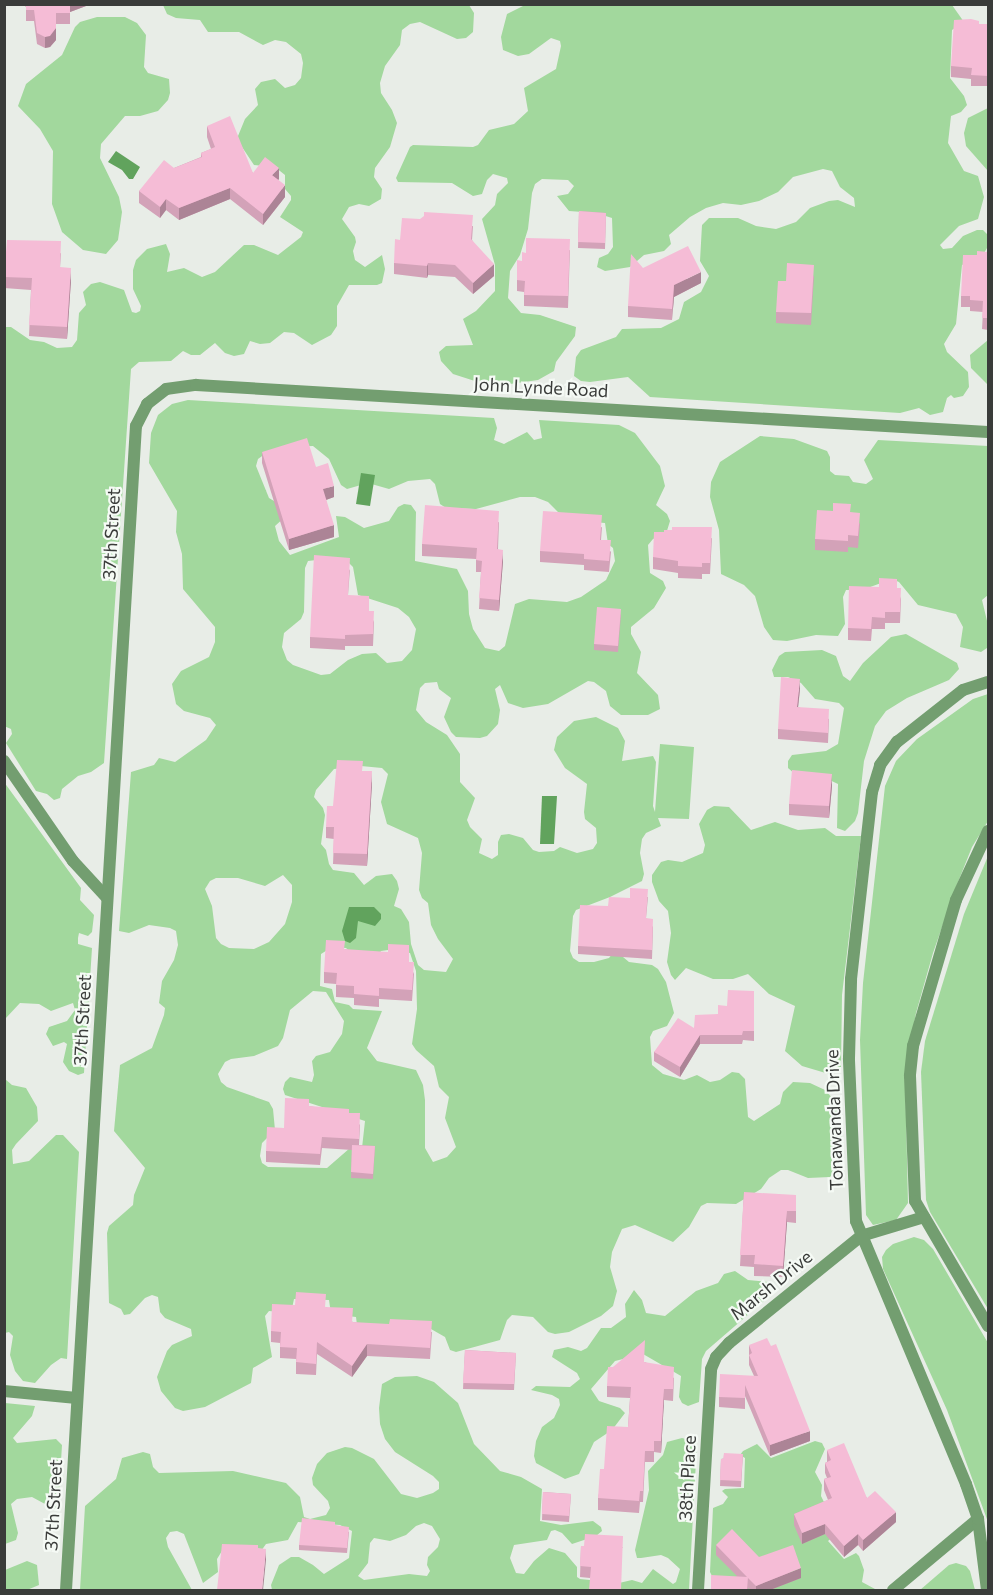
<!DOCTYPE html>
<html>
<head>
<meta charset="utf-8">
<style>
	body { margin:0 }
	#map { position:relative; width:993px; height:1595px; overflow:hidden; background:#e8ede7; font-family:Commissioner,sans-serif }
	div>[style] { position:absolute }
	.green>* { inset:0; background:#a2d89d }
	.water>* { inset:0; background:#61a35d }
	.street>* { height:12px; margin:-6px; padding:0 6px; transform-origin:6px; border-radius:6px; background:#739e70 }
	.wall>* { inset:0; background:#d3a2b8 }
	.shaded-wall>* { inset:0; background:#ac8496 }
	.building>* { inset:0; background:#f5bcd6 }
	span { translate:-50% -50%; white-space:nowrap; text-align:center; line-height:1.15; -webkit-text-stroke:4.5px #f5faf5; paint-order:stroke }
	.street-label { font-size:18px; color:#3a3c3a }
	.frame { position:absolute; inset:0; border:6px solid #3a3c3a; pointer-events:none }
</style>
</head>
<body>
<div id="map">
	<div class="green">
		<div style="clip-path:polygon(163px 5px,469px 5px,474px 13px,473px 32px,466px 38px,457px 39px,420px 22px,410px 24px,402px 30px,400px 45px,385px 66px,380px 83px,381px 93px,392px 110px,397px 123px,390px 147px,375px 168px,374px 177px,382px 189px,381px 199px,369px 206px,359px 204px,349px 207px,342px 219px,355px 237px,356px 242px,353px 251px,355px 260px,365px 267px,382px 255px,385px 269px,382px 283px,377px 285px,349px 285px,337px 306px,337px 326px,331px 335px,312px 345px,294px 333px,284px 332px,270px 343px,260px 344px,250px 341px,244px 354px,234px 356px,225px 353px,215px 343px,200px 355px,191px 355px,183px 351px,171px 361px,139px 362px,131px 369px,104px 763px,91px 772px,78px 776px,62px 789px,60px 798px,54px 800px,47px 794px,36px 791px,6px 743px,12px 734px,11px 729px,4px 726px,4px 327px,11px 327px,30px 340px,44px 342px,57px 348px,72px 347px,77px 340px,79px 313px,86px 305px,83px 292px,91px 284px,100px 282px,124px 290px,132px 312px,136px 313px,140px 311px,141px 306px,133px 289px,133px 270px,136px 260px,147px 249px,166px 244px,170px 254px,167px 272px,184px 268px,202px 277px,215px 272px,244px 245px,254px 245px,278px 255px,301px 237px,303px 232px,280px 217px,291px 200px,291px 196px,285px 189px,285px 175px,275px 167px,254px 165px,238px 141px,238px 136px,245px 119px,258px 105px,255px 89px,261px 82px,275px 79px,285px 88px,295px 85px,301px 78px,303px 63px,301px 54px,286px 42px,275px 40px,263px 45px,239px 32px,208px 32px,200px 20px,176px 18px,167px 14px)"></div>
		<div style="clip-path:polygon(525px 5px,952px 5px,964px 22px,952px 30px,950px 78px,964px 96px,967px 105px,961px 112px,951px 116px,948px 143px,964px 171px,978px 176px,984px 197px,978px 219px,959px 226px,940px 245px,943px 249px,952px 248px,963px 236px,977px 230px,983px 230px,988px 235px,987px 248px,981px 258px,962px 265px,956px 324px,944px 344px,947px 352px,968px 372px,969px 387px,963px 396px,954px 398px,951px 395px,947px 398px,943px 412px,930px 415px,919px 408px,900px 413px,650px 397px,628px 377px,590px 382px,581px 381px,574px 376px,576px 357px,581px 350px,616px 337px,622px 329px,661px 328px,679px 319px,684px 302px,701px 292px,709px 276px,700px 261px,702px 225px,709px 218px,738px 218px,756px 226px,776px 229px,796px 222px,810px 208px,829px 201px,838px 200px,855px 207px,854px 198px,840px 187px,832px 171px,823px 169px,793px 177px,778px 192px,759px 201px,741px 205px,723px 203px,706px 208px,690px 217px,669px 235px,671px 244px,664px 251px,644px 255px,630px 267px,605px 271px,597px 267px,599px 258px,608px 254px,613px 247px,612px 218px,596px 213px,569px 211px,557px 196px,568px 194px,574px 186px,568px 180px,542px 179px,535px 184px,532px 193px,528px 229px,520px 255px,510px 271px,508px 298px,521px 313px,540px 315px,576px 327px,575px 336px,556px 362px,554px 371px,538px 380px,510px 384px,481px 383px,453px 374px,441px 361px,439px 352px,446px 346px,473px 345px,463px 319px,476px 311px,495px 291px,495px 265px,482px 219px,495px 205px,497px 194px,508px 183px,507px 178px,493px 174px,487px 180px,482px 194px,473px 196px,452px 183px,398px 182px,396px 178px,410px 147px,413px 145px,473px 147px,478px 145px,489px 130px,514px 124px,528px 111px,524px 88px,556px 69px,561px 46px,560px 41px,551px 38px,529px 54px,518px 56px,503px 50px,501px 37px,507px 14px)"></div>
		<div style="clip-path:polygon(97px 17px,125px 17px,137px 23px,146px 35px,144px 67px,148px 73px,169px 79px,170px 93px,168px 100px,158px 111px,140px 116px,125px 116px,101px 144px,100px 158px,119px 197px,122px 212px,118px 240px,106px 254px,83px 250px,62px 232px,52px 204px,53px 151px,40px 129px,18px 106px,26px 84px,62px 55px,75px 27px,80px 22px)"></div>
		<div style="clip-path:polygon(988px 108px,988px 171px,966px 146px,964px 133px,968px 118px)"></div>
		<div style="clip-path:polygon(988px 340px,988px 385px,971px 368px,970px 355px)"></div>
		<div style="clip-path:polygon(evenodd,188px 400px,494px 418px,497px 428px,494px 440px,504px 444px,527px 432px,534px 440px,542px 438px,539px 420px,619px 425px,635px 433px,660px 466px,665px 486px,656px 505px,667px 514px,670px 521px,666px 534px,653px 539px,648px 545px,650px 573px,663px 581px,666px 588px,654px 608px,631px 627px,631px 634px,641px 652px,637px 673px,658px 695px,660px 709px,648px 715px,621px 715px,610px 706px,606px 691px,594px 682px,588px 681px,548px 704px,523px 708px,508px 703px,500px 685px,495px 689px,500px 710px,498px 724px,487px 736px,480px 738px,456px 737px,451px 732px,444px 717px,451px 698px,439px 689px,437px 682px,425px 683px,420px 688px,416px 710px,426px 722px,447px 735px,460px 754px,460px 782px,475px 798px,467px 820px,470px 827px,482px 839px,479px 853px,492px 859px,498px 855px,498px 842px,501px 835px,509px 834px,523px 838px,533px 850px,539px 852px,554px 851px,560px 847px,577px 853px,593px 849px,597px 843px,596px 828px,585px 819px,584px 812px,587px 784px,565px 768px,554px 750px,557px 737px,574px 721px,596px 717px,618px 728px,625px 741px,622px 761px,653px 756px,656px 762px,653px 806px,655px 812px,660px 744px,694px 747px,689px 819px,658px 818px,661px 826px,646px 833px,642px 839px,640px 853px,644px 874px,642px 881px,610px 897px,576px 910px,573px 916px,570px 951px,573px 958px,579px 962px,594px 962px,609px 958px,620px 944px,623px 957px,629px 962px,652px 965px,658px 969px,666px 982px,674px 1013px,667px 1026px,653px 1031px,650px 1037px,652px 1065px,663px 1074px,684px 1080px,697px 1075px,710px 1082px,720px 1080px,732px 1072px,739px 1073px,745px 1079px,748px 1117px,754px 1121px,780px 1104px,783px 1092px,793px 1082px,810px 1083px,825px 1090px,835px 1101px,842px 1130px,840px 1166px,830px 1177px,808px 1178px,788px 1170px,781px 1170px,769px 1178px,761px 1189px,736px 1204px,707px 1203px,701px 1206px,689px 1227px,673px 1242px,635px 1225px,622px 1229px,612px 1252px,610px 1267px,617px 1291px,613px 1306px,601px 1316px,569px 1332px,555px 1334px,548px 1332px,533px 1317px,512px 1315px,507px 1320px,500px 1340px,456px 1352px,450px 1350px,445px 1337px,431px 1329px,358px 1333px,356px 1317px,331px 1314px,329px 1300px,294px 1299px,291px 1313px,269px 1311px,265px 1316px,272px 1357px,253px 1368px,251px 1383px,205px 1407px,183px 1411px,175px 1408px,161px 1391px,157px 1377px,167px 1351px,172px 1345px,192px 1336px,191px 1329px,165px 1318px,160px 1312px,158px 1297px,152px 1295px,145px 1298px,130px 1314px,124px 1315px,121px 1309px,109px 1303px,107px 1233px,109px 1226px,133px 1205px,134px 1195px,145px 1168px,114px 1131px,120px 1065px,152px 1048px,164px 1015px,165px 1008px,159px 1003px,162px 981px,174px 960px,178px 945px,176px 931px,170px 928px,149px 925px,129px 933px,119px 931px,131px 772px,154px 765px,159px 758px,175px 762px,206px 740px,216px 725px,210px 718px,184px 711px,176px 704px,172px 684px,181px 671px,209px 657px,215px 642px,215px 627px,183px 589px,182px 554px,176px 532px,177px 511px,149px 463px,151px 433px,158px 415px,172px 404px,188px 400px,313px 446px,329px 459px,341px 485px,347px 489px,368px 483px,389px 489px,408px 481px,430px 479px,435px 484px,440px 504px,446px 508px,476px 509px,520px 497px,535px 497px,548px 502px,563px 517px,569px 520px,605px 523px,608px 544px,613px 548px,615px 561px,606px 580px,581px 597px,567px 602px,529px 599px,515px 604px,505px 646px,499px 651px,485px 648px,473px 629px,469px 614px,468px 591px,457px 569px,415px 561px,416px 512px,411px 505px,404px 504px,398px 507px,389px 521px,364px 528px,345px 517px,336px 516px,339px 537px,290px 555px,279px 541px,275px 526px,286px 516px,289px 510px,269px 498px,256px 466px,258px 459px,269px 451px,282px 447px,313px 446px,188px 400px,325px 559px,348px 562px,353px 567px,358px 595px,398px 608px,409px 617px,416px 629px,412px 650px,402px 661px,387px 663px,376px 653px,362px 654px,348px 660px,330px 674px,321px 675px,293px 665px,287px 660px,282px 647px,284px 633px,301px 619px,304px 612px,305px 568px,308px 561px,325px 559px,188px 400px,361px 766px,382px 768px,388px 774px,381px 802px,387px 824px,418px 838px,422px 853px,419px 890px,422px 898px,428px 903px,431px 925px,438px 939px,453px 959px,446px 972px,424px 970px,418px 965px,411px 944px,409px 922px,401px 909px,394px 906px,399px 889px,397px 881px,392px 874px,376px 876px,364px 885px,354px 873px,333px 870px,329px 864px,326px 850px,321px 844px,325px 815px,323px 808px,314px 797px,316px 790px,334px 769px,361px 766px,188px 400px,283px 875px,292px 885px,292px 902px,285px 924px,269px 942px,254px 949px,229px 948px,221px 944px,216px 938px,212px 906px,205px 889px,210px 881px,216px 878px,238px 878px,265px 886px,283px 875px,188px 400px,332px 947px,346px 948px,356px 957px,378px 957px,381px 951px,388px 950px,410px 953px,416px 971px,417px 1009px,412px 1044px,416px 1050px,434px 1066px,439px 1087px,449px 1097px,445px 1118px,456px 1147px,447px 1157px,433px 1162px,425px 1148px,425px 1100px,423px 1085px,416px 1070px,377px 1061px,367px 1048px,382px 1011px,353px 1009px,349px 1005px,335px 1002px,332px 989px,320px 986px,321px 954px,332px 947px,188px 400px,313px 991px,326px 992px,344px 1021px,342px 1034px,330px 1052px,316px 1056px,312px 1061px,314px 1075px,312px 1082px,290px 1077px,285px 1082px,283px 1089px,285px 1095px,365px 1121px,362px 1148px,350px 1148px,327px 1168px,268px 1167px,262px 1163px,260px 1156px,262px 1143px,275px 1130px,273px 1109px,269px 1102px,227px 1087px,221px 1082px,218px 1074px,225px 1062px,231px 1059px,254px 1056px,278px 1046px,283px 1038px,290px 1010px,313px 991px)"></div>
		<div style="clip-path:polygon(760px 436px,794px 439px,827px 451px,830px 457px,830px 471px,835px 475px,849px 476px,853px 482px,866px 484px,873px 479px,864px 460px,878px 440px,988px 446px,988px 595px,982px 600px,988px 625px,987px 648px,981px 652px,960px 647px,963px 627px,956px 614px,918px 605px,899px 582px,892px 579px,862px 590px,846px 590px,843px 597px,845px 624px,838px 636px,816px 635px,787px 641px,773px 640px,764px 627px,755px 596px,744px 585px,721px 574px,719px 530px,710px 497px,711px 482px,720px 462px)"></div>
		<div style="clip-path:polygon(906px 634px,957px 663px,959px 669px,949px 680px,907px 698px,886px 711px,875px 726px,864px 761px,858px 813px,855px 821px,845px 831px,837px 828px,838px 784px,819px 775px,796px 775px,788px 768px,788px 761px,792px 755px,826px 751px,838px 744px,844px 708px,839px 703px,815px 699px,801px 683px,788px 677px,774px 677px,772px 670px,779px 656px,785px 652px,822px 650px,836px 656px,843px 676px,850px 681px,863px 663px,891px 637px)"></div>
		<div style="clip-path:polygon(988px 694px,988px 821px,972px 847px,956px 887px,933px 953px,916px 1013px,905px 1071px,908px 1203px,896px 1220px,873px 1225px,866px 1215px,860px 1040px,863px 983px,885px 786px,896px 761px,917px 739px,973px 699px)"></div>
		<div style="clip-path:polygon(4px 782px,81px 888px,80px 900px,94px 915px,92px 932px,88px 936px,79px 933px,78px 938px,78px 944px,92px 948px,84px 1073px,78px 1075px,69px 1071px,63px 1062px,67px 1044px,64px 1042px,53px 1046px,46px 1034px,49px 1027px,67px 1021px,75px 1010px,73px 1003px,51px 1011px,39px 1004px,20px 1003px,5px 1019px)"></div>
		<div style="clip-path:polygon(714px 806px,729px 807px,751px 830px,775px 822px,798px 830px,825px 828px,836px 836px,861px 836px,842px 995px,841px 1068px,829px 1074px,802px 1066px,785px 1051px,795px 1006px,769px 994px,748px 974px,733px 979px,713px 979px,686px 968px,675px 980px,671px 975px,667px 962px,671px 933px,668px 911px,659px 901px,652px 882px,652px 875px,661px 862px,668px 860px,682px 862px,703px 853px,705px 845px,699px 824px,707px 810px)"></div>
		<div style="clip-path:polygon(988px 856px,988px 1309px,930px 1212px,926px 1200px,921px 1072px,925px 1041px,964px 914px)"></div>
		<div style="clip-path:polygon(5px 1079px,12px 1085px,26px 1088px,37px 1107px,38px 1121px,16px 1144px,12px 1150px,13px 1164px,29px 1161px,56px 1135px,63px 1135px,79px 1152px,67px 1359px,61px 1358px,51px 1365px,35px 1383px,23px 1381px,15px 1371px,10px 1355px,13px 1336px,9px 1332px,5px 1333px)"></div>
		<div style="clip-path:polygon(914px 1237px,924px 1240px,933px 1249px,988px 1343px,988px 1522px,947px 1410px,883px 1269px,882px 1257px,886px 1250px,893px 1244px)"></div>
		<div style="clip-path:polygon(735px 1271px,748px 1280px,768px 1282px,773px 1286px,771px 1295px,706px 1351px,702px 1359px,699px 1402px,688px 1406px,682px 1403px,679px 1397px,681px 1376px,643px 1354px,615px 1361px,591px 1389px,599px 1401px,620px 1408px,625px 1413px,612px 1430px,594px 1442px,579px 1474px,565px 1479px,536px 1463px,534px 1456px,536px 1441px,542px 1427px,554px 1418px,560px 1405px,559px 1399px,552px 1395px,531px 1390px,536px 1386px,570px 1387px,580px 1379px,577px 1373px,552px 1357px,554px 1350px,568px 1347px,581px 1351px,587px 1348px,601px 1328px,611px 1328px,626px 1317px,625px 1304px,634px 1290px,642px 1300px,646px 1313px,665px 1316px,696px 1291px,718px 1283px,724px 1274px)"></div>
		<div style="clip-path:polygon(evenodd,417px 1376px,434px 1382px,458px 1403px,474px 1444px,500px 1471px,521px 1477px,542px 1489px,540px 1521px,561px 1525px,593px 1521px,601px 1527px,602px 1531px,596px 1536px,572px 1544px,562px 1533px,555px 1530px,551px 1531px,547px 1540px,514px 1545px,510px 1558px,516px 1573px,524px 1574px,534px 1561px,549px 1548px,565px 1553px,577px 1567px,577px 1577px,580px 1579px,619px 1583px,632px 1580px,642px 1583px,653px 1569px,673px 1584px,676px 1582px,680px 1569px,668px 1558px,661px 1555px,641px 1558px,637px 1558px,635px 1550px,649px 1490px,648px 1471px,663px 1455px,667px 1442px,682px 1438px,697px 1442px,689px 1590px,272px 1590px,271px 1585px,279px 1565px,291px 1557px,299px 1557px,313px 1565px,324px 1574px,349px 1558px,352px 1531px,340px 1525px,298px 1522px,288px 1540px,266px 1544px,261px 1551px,225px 1546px,217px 1559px,218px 1572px,203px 1583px,184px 1534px,177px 1531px,170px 1532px,166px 1538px,168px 1547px,192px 1590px,80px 1590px,85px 1506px,116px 1479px,122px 1458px,143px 1452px,150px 1454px,153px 1467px,159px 1473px,233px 1471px,286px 1483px,300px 1497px,304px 1517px,310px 1519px,326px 1515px,330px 1508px,328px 1501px,313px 1485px,312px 1478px,317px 1464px,327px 1453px,345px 1447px,352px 1448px,374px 1459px,401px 1494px,417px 1498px,433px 1493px,439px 1489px,439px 1482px,433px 1476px,395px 1452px,385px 1439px,380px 1424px,379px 1408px,382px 1384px,395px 1377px,417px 1376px,424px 1523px,432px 1526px,440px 1539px,438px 1547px,428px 1557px,427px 1565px,430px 1571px,427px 1576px,409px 1574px,364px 1580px,358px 1576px,368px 1563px,370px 1543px,374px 1538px,390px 1541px,406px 1535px,416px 1526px,424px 1523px)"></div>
		<div style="clip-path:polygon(5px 1403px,35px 1406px,32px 1416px,13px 1438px,17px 1443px,56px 1439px,62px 1445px,58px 1511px,32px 1497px,17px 1499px,11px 1504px,18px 1533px,16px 1540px,5px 1544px)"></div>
		<div style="clip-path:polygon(815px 1441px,822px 1443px,825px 1449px,815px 1472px,822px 1485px,821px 1496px,826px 1506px,859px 1514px,828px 1541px,844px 1559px,856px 1553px,859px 1556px,864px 1570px,862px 1582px,875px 1589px,741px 1590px,712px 1576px,710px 1572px,713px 1508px,723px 1504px,728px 1497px,722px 1491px,725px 1489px,744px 1488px,745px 1458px,740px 1455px,743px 1451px,757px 1444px,771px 1458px)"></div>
		<div style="clip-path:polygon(27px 1561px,37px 1565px,39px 1585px,27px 1590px,5px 1590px,5px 1570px)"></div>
		<div style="clip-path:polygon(956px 1563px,966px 1566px,970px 1571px,975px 1590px,920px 1590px,949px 1565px)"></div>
	</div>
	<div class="water">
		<div style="clip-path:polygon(116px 151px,140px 167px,133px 179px,129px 179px,122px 170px,108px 162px)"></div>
		<div style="clip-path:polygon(361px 473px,375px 475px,370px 506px,356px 504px)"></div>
		<div style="clip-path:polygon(542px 796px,557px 796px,554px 844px,540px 844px)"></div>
		<div style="clip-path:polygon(349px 907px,374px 907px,381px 914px,381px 919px,375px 926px,358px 921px,356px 938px,350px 943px,345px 941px,342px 931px)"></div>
	</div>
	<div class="street">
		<div style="left:4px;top:761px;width:121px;rotate:55.4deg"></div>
		<div style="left:73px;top:861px;width:50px;rotate:47.4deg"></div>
		<div style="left:988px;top:831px;width:76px;rotate:114.9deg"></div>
		<div style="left:956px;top:900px;width:152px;rotate:106.4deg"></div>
		<div style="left:913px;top:1046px;width:30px;rotate:96deg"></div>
		<div style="left:910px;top:1076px;width:125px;rotate:87.7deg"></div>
		<div style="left:915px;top:1201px;width:145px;rotate:59.7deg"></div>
		<div style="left:4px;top:1391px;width:73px;rotate:5.5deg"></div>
		<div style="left:66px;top:1590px;width:1166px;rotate:-86.56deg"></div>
		<div style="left:136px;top:426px;width:25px;rotate:-63deg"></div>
		<div style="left:147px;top:404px;width:24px;rotate:-38deg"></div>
		<div style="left:166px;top:389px;width:30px;rotate:-8deg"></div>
		<div style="left:196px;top:385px;width:793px;rotate:3.4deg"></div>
		<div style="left:698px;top:1590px;width:221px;rotate:-86.6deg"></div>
		<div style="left:711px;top:1369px;width:13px;rotate:-67deg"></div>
		<div style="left:716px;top:1357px;width:19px;rotate:-47deg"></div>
		<div style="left:729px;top:1343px;width:170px;rotate:-39deg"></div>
		<div style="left:861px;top:1236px;width:66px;rotate:-16.8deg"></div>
		<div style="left:893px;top:1590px;width:111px;rotate:-39.9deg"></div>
		<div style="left:987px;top:1590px;width:72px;rotate:-97.2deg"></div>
		<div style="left:978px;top:1519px;width:37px;rotate:-109deg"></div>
		<div style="left:966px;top:1484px;width:285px;rotate:-112.7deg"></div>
		<div style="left:856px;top:1221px;width:163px;rotate:-92.5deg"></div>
		<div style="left:849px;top:1058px;width:79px;rotate:-88.5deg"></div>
		<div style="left:851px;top:979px;width:188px;rotate:-83.6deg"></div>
		<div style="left:872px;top:792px;width:28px;rotate:-73deg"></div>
		<div style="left:880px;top:765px;width:29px;rotate:-54deg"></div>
		<div style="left:897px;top:742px;width:84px;rotate:-38.2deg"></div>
		<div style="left:963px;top:690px;width:26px;rotate:-18deg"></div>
	</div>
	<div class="wall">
		<div style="clip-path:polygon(23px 4px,86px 4px,86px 6px,70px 12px,70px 24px,56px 24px,56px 40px,50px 47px,45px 48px,37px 44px,34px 21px,26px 21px,26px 7px)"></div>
		<div style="clip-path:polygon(979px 24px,988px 24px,988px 99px,987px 99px,988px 86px,971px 86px,971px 79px,951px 77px,951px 66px)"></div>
		<div style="clip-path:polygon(207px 126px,253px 173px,279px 179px,278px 180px,285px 197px,263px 225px,230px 199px,179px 220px,166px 210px,160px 218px,139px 203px,139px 191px,174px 168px,201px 157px,201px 153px,211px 149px,207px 137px)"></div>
		<div style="clip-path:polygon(579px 211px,606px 213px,605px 249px,578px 248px)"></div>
		<div style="clip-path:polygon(473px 226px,472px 240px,494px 276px,473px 294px,455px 277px,428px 275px,427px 278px,394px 274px,394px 263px,400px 240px)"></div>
		<div style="clip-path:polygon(570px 250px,568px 308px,524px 306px,524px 292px,517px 291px,517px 280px,522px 261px)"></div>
		<div style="clip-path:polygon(988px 252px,988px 330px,982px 329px,983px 312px,970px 311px,970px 307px,961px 307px,961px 296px,977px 255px)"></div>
		<div style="clip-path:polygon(61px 253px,60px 268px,71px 280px,67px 339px,29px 336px,31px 290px,4px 288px,4px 276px)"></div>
		<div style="clip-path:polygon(643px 268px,701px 283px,674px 297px,672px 320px,628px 317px,628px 306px)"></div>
		<div style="clip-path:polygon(814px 276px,811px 325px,776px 323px,776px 312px,786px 281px)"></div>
		<div style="clip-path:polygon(262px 452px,316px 467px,334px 497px,326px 500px,334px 537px,289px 550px,262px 463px)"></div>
		<div style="clip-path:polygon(851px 512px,860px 524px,858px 548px,848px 547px,848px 552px,815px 550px,815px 539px)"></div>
		<div style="clip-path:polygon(499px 522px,498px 549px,503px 561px,499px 611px,479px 609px,481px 572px,476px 572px,476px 559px,422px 556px,422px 544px)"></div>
		<div style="clip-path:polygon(602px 527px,601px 540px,611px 552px,609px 572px,584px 570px,584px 565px,540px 562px,540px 551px)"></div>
		<div style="clip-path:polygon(712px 538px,710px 574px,702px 574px,702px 579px,678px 578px,678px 573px,653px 569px,653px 557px)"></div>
		<div style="clip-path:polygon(350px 569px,348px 595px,369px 611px,374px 622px,373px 646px,345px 646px,345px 650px,310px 648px,310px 637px)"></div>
		<div style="clip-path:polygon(897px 588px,901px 599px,900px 623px,885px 623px,885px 629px,872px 629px,871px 641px,848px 640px,848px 628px)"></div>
		<div style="clip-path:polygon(621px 614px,618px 652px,594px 650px,594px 644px)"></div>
		<div style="clip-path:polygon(800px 689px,798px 707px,829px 719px,828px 743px,778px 739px,778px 729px)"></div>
		<div style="clip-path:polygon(363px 771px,372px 783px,367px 866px,333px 864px,334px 839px,326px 838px,326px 827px,333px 806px)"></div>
		<div style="clip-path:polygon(832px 786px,829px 818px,789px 815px,789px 804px)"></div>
		<div style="clip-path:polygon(648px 897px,646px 918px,653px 927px,652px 959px,578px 954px,578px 946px,608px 906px,630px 898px)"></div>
		<div style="clip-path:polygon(345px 949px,409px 962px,414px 974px,412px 1001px,379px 999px,379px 1007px,354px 1005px,354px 998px,336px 997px,336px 984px,324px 983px,324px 972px)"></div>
		<div style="clip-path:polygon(754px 991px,754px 1041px,743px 1040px,742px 1044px,700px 1044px,680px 1077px,654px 1061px,654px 1052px,718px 1014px,727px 1006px)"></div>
		<div style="clip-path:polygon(309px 1106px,349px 1113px,360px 1125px,359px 1145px,375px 1146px,373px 1179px,351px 1178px,352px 1150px,322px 1148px,320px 1165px,266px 1162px,266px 1151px,284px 1128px)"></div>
		<div style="clip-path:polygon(744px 1192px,796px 1206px,796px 1223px,787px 1222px,783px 1277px,754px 1276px,754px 1267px,740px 1266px)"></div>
		<div style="clip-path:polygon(295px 1305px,326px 1307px,353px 1322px,432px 1332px,430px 1359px,367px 1356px,352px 1377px,317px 1354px,316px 1375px,296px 1374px,296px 1359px,280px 1358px,280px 1343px,271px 1342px,271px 1331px)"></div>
		<div style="clip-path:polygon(749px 1345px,810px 1441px,770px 1456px,745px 1396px,745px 1409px,719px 1407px,719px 1397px,754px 1376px,749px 1365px)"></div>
		<div style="clip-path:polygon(465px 1350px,516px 1353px,514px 1390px,463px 1389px)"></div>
		<div style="clip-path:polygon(645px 1362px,674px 1378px,673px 1401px,664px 1400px,661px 1453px,654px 1452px,654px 1462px,645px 1462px,643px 1502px,640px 1502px,639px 1513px,598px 1510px,598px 1498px,604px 1469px,628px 1427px,630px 1398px,607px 1397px,607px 1386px,613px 1367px)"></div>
		<div style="clip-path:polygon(827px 1450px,867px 1498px,896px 1522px,863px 1551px,858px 1545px,844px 1557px,825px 1534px,802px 1544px,794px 1525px,794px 1514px,828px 1500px,824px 1490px,824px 1479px,827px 1478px,825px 1473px,825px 1463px,827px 1462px)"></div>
		<div style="clip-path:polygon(743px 1454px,741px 1487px,720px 1486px,721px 1459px)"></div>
		<div style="clip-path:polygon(543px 1492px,571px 1494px,569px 1522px,542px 1520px)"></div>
		<div style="clip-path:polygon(335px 1525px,349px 1532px,347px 1553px,299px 1550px,299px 1545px)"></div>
		<div style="clip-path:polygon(716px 1545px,759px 1557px,801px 1578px,770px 1590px,751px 1590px,748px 1588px,748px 1590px,711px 1590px,737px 1576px,716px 1555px)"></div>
		<div style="clip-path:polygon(581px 1546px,623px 1547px,590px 1578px,580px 1577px)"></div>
	</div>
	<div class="shaded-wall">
		<div style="clip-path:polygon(70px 4px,86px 4px,86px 6px,70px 12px)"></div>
		<div style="clip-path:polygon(56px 28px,56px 40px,50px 47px,45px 48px,45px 37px)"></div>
		<div style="clip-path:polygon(279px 168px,279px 179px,272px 187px,272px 175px)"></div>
		<div style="clip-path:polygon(285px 185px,285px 197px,263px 225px,263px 214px)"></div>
		<div style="clip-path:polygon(230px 188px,230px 199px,179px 220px,179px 208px)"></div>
		<div style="clip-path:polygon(166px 199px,166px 210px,160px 218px,160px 207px)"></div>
		<div style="clip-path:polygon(428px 263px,428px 275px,427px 278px,427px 266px)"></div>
		<div style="clip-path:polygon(494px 264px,494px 276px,473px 294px,473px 283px)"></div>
		<div style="clip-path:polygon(71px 268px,71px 280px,67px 339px,67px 327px)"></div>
		<div style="clip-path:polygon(701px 272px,701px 283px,674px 297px,672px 320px,674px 285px)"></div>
		<div style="clip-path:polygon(334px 486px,334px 497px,323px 501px,323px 489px)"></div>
		<div style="clip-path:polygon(334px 525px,334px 537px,289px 550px,289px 539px)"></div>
		<div style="clip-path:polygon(503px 550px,503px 561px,499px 611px,499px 600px)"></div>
		<div style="clip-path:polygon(800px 679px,800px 689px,797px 717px,797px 707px)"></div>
		<div style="clip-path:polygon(372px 771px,372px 783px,367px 866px,367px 854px)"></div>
		<div style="clip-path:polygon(832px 774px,832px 786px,829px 818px,829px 806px)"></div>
		<div style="clip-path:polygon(700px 1035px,700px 1044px,680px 1077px,680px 1067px)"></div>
		<div style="clip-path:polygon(787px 1211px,787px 1222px,783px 1277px,783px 1266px)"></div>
		<div style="clip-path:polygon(367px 1344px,367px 1356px,352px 1377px,352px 1366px)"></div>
		<div style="clip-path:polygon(664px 1389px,664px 1400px,661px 1453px,661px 1441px)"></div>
		<div style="clip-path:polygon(810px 1431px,810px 1441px,770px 1456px,770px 1445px)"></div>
		<div style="clip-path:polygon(896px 1512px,896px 1522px,863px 1551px,863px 1540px)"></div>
		<div style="clip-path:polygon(825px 1524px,825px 1534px,802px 1544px,802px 1533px)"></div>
		<div style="clip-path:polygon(858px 1534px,858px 1545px,844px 1557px,844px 1546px)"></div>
		<div style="clip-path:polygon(266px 1549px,266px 1560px,263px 1590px,262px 1590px)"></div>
		<div style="clip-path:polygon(801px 1568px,801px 1578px,770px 1590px,756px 1590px,756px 1586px)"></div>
	</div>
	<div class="building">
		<div style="clip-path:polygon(26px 4px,70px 4px,70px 13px,56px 13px,56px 28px,50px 36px,45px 37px,37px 33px,34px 10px,26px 10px)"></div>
		<div style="clip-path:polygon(971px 19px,979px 21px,979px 24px,988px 24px,988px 88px,987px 88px,988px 76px,971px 75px,972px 68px,951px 66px,954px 20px)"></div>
		<div style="clip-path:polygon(230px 116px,253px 173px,265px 157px,279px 168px,272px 175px,285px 185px,263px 214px,230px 188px,179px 208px,166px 199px,160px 207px,139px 191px,164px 160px,174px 168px,202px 157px,201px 153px,215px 147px,207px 126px)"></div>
		<div style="clip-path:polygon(579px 211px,606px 213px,605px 243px,578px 242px)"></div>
		<div style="clip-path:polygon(424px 212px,473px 215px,471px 239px,494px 264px,473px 283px,455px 265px,428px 263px,427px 266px,394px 263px,395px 239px,400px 240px,402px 218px,420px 219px,424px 216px)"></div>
		<div style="clip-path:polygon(526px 238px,570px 239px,568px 296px,524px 295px,525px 281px,517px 280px,517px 260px,522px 261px,522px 252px,526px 253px)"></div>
		<div style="clip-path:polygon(7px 240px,61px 241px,60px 267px,71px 268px,67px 327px,29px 325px,32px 278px,4px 277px)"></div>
		<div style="clip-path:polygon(688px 246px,701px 272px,674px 285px,672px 309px,628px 306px,631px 254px,643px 268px)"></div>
		<div style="clip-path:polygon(977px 251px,988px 252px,988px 318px,982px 318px,983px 301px,970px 300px,970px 296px,961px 296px,963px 255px,977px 255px)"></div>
		<div style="clip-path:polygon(787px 263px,814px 265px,811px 313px,776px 312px,778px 281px,786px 281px)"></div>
		<div style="clip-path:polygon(307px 438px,316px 467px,328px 463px,334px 486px,323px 489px,334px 525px,289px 539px,262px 452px)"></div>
		<div style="clip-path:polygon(833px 503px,851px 504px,850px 512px,860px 513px,858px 536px,848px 535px,848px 541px,815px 539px,817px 510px,833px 511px)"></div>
		<div style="clip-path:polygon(425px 505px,499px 511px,497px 549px,503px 550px,499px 600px,479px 598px,482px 561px,476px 560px,477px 548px,422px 544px)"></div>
		<div style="clip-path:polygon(543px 511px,602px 515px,600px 540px,611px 540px,609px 561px,584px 559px,584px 554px,540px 551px)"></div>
		<div style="clip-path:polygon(672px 527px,712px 527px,710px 563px,702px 563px,702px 567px,678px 566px,678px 561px,653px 557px,654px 532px,664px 532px,664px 530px,672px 530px)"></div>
		<div style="clip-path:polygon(314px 555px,350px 558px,348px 595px,369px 596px,369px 611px,374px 611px,373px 634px,345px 635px,345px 639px,310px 637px)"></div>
		<div style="clip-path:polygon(879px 578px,897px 579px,897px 588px,901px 588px,900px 612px,885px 612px,885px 618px,872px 617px,871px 629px,848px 628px,849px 586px,879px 587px)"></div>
		<div style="clip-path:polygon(597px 607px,621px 609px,618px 646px,594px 644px)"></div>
		<div style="clip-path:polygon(781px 677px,800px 679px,797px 707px,829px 709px,828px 733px,778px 729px)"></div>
		<div style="clip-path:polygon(337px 760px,363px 761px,362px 771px,372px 771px,367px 854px,333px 853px,334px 827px,326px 827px,327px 806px,333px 806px)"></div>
		<div style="clip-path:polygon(792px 770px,832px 774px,829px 806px,789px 804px)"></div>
		<div style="clip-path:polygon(630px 888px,648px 889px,646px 918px,653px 919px,652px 950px,578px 946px,580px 905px,608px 906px,609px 897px,630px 898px)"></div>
		<div style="clip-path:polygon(326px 940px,345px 941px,344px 949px,388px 952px,388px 944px,409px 945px,409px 962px,414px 962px,412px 990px,379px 988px,379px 996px,354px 994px,354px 986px,336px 985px,337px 973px,324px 972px)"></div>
		<div style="clip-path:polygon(728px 990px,754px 991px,754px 1031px,743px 1031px,742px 1035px,700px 1035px,680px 1067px,654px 1052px,678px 1018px,694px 1028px,695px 1015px,718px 1014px,718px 1005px,727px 1006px)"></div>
		<div style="clip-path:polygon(285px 1098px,309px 1099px,309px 1106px,349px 1109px,349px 1113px,360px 1113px,359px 1139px,322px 1137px,320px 1154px,266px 1151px,267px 1127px,284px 1128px)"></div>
		<div style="clip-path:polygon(352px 1145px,375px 1146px,373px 1174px,351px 1172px)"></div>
		<div style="clip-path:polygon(744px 1192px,796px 1195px,796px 1211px,787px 1211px,783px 1266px,754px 1264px,755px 1255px,740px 1255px)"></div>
		<div style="clip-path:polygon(296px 1292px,326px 1294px,325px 1307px,353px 1308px,352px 1322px,389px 1324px,390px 1319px,432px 1321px,430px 1348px,367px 1344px,352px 1366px,317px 1342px,316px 1364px,296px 1362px,297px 1348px,280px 1347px,281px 1332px,271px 1331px,272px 1304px,295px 1305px)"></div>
		<div style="clip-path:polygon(767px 1338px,771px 1346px,776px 1344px,810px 1431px,770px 1445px,745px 1385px,745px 1398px,719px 1397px,720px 1374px,758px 1376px,749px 1355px,752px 1353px,749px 1345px)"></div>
		<div style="clip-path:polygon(645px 1340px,644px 1362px,674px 1367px,673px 1389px,664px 1389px,661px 1441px,654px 1441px,654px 1451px,645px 1451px,643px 1491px,640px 1491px,639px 1501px,598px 1498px,600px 1469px,604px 1469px,607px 1426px,628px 1427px,631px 1387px,607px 1386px,608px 1367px,613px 1367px)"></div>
		<div style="clip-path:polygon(465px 1350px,516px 1353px,514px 1384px,463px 1383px)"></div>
		<div style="clip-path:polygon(844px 1443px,867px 1498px,875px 1491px,896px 1512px,863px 1540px,858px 1534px,844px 1546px,825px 1524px,802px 1533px,794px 1514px,832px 1498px,824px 1479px,831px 1477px,825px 1463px,831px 1460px,827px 1450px)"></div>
		<div style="clip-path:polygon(724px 1453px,743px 1454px,741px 1481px,720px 1480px,721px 1459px,723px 1459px)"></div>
		<div style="clip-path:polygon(543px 1492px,571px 1494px,569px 1516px,542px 1514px)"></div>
		<div style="clip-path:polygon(302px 1518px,335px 1522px,335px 1525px,349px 1527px,347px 1548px,299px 1545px)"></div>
		<div style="clip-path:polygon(732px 1529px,759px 1557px,793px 1545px,801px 1568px,756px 1586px,748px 1578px,748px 1577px,747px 1577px,716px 1545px)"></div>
		<div style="clip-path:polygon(585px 1534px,623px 1536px,621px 1590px,589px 1590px,591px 1567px,580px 1566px,581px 1546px,584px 1546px)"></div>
		<div style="clip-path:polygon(222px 1544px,258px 1545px,258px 1548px,266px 1549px,262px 1590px,217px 1590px)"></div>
		<div style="clip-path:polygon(711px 1575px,748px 1577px,747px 1590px,711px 1590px)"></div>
	</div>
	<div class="street-label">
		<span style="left:541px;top:387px;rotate:3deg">John Lynde Road</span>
		<span style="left:111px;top:534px;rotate:-87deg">37th Street</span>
		<span style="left:82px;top:1020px;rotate:-87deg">37th Street</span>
		<span style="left:834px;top:1120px;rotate:-92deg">Tonawanda Drive</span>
		<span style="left:771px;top:1285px;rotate:-39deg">Marsh Drive</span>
		<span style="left:687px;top:1478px;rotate:-87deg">38th Place</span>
		<span style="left:53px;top:1505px;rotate:-87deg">37th Street</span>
	</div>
	<div class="frame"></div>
</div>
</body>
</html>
